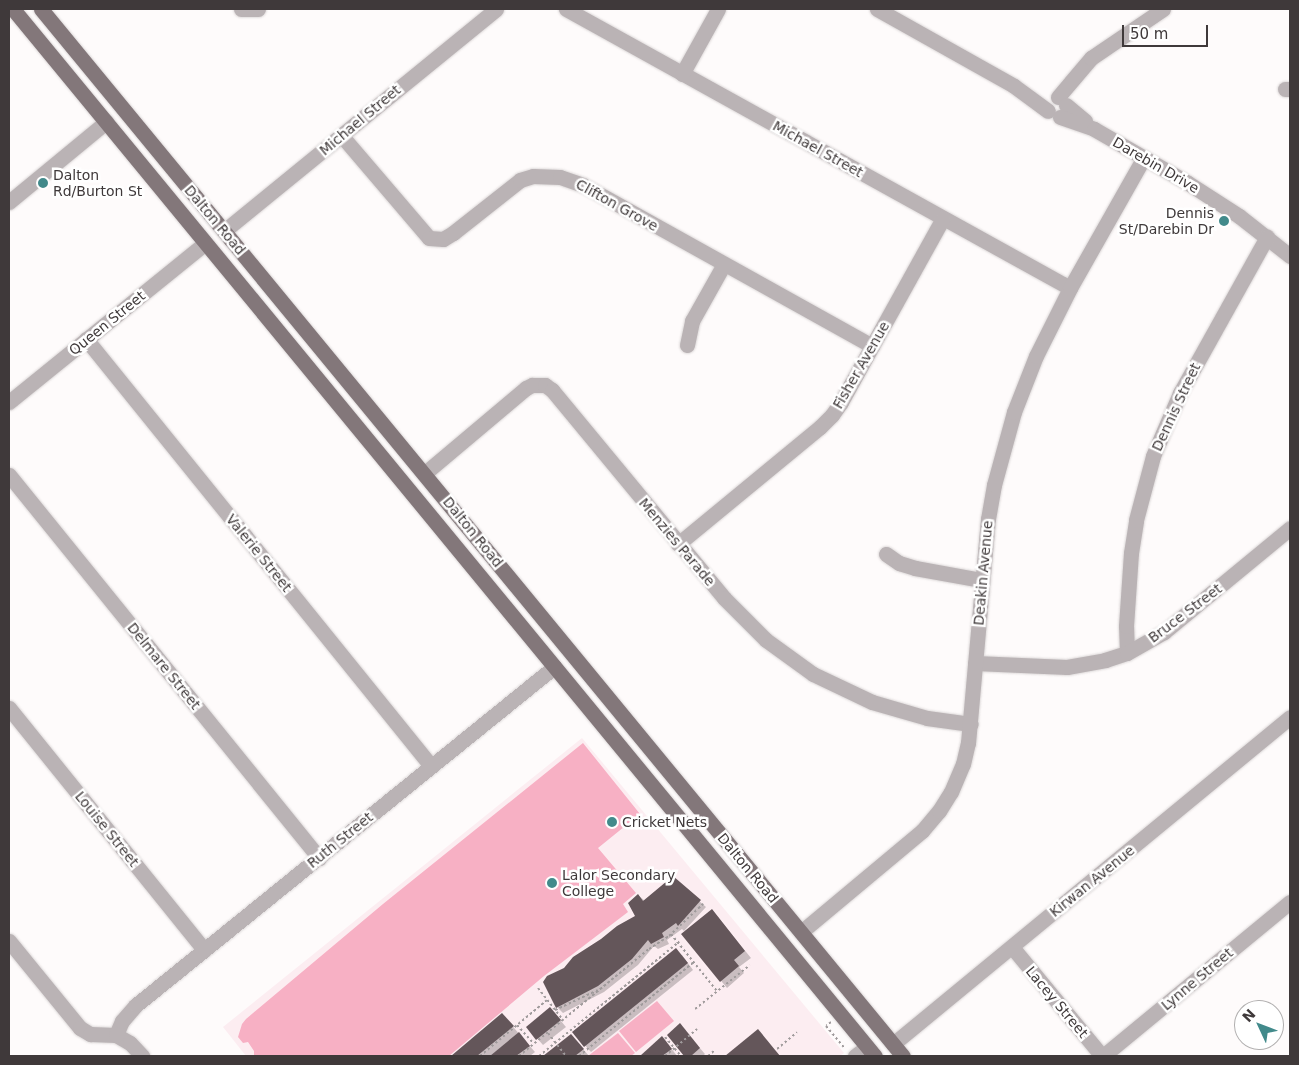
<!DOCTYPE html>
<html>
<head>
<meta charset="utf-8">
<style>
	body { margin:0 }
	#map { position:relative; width:1299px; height:1065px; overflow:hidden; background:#fefbfb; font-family:"DejaVu Sans",sans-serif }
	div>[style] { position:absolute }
	.built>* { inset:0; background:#fcedf1 }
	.green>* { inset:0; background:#f7b0c4 }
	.shadow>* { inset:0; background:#0003 }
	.building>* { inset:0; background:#64565a }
	.path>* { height:2px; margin-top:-1px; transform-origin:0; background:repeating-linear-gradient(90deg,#9f9a9b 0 2.5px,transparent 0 5px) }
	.roads { filter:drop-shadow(0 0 1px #dcd8d8) drop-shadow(0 0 1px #dcd8d8) }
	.minor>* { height:15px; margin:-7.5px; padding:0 7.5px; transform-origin:7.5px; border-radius:7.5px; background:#bab3b5 }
	.major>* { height:15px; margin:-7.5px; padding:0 7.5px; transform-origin:7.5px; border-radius:7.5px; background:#83777a }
	.dots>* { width:14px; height:14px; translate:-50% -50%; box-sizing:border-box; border:2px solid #fff; border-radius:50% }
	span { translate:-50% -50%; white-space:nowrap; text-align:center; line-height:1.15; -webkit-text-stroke:5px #fff; paint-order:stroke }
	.street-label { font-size:14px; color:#3f393a }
	.poi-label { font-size:14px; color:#3f393a }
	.left { translate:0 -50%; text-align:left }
	.right { translate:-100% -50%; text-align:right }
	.frame { position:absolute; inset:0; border:10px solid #3f393a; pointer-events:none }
	.north { position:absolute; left:1234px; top:1000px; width:50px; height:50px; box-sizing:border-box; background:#fff; border:1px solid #b2b0b0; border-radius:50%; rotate:313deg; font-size:14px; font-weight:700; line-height:20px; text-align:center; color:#3f393a }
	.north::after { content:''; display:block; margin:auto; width:18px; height:22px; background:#428a8b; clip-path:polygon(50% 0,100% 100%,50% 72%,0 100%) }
	.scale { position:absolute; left:1122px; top:25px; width:86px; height:22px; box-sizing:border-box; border:2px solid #3f393a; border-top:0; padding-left:6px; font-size:15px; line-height:18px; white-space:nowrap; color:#3f393a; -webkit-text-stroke:4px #fff; paint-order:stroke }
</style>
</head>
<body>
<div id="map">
	<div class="built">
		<div style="clip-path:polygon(582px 738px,844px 1053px,840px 1056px,246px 1056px,223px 1027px)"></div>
	</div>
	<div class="green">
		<div style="clip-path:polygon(583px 743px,640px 814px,598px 848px,636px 893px,623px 904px,628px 912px,544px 976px,449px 1056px,254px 1056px,254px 1051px,248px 1042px,243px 1043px,238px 1037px,242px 1024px,246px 1019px,383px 904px)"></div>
		<div style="clip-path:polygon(657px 1001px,674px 1021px,636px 1052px,619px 1031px)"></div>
		<div style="clip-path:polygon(618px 1033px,635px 1053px,631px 1056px,588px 1056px)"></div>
	</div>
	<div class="shadow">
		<div style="clip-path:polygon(673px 878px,706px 907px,684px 931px,682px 929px,667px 940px,669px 944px,658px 949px,654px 946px,638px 965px,604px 992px,563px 1013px,557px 1007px,565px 969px,636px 917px,638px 895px,645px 901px)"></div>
		<div style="clip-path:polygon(712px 910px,751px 958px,739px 967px,744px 973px,727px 988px,683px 935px)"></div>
		<div style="clip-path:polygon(682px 955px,693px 970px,591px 1052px,574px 1033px)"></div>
		<div style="clip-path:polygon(502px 1014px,535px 1052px,530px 1056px,453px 1056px)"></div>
		<div style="clip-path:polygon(556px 1015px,566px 1027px,543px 1045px,528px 1028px)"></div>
		<div style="clip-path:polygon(680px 1025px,705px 1054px,703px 1056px,686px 1056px,668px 1035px)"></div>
		<div style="clip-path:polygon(758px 1031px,780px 1056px,727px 1056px)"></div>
		<div style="clip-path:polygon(571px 1035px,589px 1056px,545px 1056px)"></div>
		<div style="clip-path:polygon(668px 1044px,677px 1056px,641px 1055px)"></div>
	</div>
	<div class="building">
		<div style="clip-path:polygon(673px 876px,701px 900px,678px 926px,676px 923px,662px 933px,664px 937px,651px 944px,648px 940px,632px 959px,598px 986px,556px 1008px,543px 982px,547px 976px,564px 968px,573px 957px,601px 939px,617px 926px,635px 916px,628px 903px,638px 894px,643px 901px)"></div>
		<div style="clip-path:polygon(712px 909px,745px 951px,734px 960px,739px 966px,720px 982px,681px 934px)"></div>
		<div style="clip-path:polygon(676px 948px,688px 963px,584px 1047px,572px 1032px)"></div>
		<div style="clip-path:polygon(550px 1007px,561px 1020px,536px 1040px,526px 1027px)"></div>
		<div style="clip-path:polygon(502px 1013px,514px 1026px,477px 1056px,451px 1056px)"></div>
		<div style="clip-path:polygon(680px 1023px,700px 1048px,691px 1056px,684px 1056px,667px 1035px)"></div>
		<div style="clip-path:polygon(758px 1029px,780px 1056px,725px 1056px)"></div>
		<div style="clip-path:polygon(519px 1032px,530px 1046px,516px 1056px,490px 1056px)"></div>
		<div style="clip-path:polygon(571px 1034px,584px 1049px,575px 1056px,543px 1056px)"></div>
		<div style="clip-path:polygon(662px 1036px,672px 1049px,662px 1056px,640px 1056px)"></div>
	</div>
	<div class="path">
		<div style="left:671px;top:934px;width:73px;rotate:51.1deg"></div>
		<div style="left:538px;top:988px;width:41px;rotate:52deg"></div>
		<div style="left:695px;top:1009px;width:70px;rotate:-38.7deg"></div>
		<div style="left:555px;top:1010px;width:47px;rotate:-24.9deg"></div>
		<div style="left:831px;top:1022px;width:6px;rotate:141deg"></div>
		<div style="left:826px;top:1026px;width:30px;rotate:50deg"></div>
		<div style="left:517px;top:1025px;width:25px;rotate:48deg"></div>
		<div style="left:548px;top:1033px;width:29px;rotate:52deg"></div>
		<div style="left:665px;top:1037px;width:25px;rotate:50deg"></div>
		<div style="left:777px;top:1049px;width:26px;rotate:-40deg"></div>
		<div style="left:480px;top:1056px;width:87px;rotate:-39.9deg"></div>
		<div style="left:519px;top:1056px;width:168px;rotate:-39.5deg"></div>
		<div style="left:649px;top:949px;width:24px;rotate:-33deg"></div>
		<div style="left:669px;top:936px;width:47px;rotate:-43.3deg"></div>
		<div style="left:539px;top:1056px;width:181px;rotate:-39.2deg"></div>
		<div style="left:579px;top:1056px;width:149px;rotate:-39.3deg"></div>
		<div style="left:665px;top:1056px;width:42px;rotate:-40.2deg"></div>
		<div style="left:708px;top:1056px;width:8px;rotate:-40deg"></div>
	</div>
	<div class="roads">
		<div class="minor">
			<div style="left:241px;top:9px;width:17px"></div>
			<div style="left:566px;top:9px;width:576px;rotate:28.97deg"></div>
			<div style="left:877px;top:9px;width:157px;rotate:29.3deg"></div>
			<div style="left:1014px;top:86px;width:42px;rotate:36.3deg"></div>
			<div style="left:682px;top:74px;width:74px;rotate:-61deg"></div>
			<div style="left:1285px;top:89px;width:5px"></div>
			<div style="left:1058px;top:97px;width:51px;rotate:-49.8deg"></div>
			<div style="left:1091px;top:58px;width:87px;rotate:-34.2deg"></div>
			<div style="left:1066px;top:105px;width:25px;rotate:40deg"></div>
			<div style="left:1060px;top:117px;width:36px;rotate:19deg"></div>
			<div style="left:1094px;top:129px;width:108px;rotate:29.9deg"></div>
			<div style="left:1188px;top:183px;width:61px;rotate:32.9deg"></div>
			<div style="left:1239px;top:216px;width:65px;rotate:38.1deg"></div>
			<div style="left:341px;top:135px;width:135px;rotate:49.5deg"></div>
			<div style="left:429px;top:238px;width:14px;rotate:4deg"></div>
			<div style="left:443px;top:239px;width:12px;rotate:-31deg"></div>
			<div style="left:453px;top:233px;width:85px;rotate:-38.3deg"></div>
			<div style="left:520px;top:180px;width:14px;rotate:-17deg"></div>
			<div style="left:533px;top:176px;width:27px;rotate:2deg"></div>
			<div style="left:560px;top:177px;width:24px;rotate:19deg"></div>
			<div style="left:583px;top:185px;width:331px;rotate:29.1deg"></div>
			<div style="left:9px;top:202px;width:126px;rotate:-39.5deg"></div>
			<div style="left:224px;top:231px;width:351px;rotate:-39.2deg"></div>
			<div style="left:86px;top:339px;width:549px;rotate:51.06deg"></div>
			<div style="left:687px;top:345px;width:25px;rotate:-78deg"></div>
			<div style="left:692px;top:321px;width:65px;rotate:-60.7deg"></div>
			<div style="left:9px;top:402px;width:252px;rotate:-39deg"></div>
			<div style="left:425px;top:473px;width:132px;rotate:-40.1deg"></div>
			<div style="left:526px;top:388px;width:7px;rotate:-27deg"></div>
			<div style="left:532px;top:385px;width:13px"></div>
			<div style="left:545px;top:385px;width:9px;rotate:36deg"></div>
			<div style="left:552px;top:390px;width:270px;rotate:50.4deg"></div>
			<div style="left:724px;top:598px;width:59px;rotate:45deg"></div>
			<div style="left:766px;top:640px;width:58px;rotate:35.9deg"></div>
			<div style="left:813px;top:674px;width:65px;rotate:25.4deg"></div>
			<div style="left:872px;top:702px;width:57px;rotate:16.2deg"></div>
			<div style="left:927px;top:718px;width:44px;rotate:7.8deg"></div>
			<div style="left:9px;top:475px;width:493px;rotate:51deg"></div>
			<div style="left:678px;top:544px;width:184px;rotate:-39.5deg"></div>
			<div style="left:820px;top:427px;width:17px;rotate:-45deg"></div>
			<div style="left:832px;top:415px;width:16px;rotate:-55deg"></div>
			<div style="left:841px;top:402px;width:210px;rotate:-61deg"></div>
			<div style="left:886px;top:554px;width:16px;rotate:35deg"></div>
			<div style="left:899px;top:563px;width:17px;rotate:17deg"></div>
			<div style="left:915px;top:568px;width:68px;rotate:10.2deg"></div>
			<div style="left:1127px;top:653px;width:27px;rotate:-92deg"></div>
			<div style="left:1126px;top:626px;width:73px;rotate:-86.1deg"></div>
			<div style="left:1131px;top:553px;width:33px;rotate:-81deg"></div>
			<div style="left:1136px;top:520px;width:66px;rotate:-75.1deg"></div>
			<div style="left:1153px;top:456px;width:69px;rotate:-66.8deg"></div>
			<div style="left:1180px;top:393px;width:179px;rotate:-60.9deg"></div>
			<div style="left:975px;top:663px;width:92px;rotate:2.5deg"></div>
			<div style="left:1067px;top:667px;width:39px;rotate:-10deg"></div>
			<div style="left:1105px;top:660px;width:23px;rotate:-18deg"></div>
			<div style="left:1127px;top:653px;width:43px;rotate:-29.6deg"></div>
			<div style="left:1164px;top:632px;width:163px;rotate:-39.5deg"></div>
			<div style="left:9px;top:708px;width:311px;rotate:51.1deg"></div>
			<div style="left:801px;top:932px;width:158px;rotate:-39.9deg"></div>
			<div style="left:922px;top:831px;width:26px;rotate:-50deg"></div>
			<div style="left:939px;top:811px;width:22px;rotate:-58deg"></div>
			<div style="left:951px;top:792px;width:30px;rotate:-67deg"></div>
			<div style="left:963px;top:764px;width:22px;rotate:-77deg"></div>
			<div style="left:968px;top:743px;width:225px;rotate:-84.9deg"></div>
			<div style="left:988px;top:519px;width:35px;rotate:-80deg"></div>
			<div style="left:994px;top:485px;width:76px;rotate:-74.7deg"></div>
			<div style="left:1014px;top:412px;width:60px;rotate:-68.6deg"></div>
			<div style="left:1036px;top:356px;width:76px;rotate:-63.4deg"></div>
			<div style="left:1070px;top:288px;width:150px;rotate:-60.5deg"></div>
			<div style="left:9px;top:941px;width:112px;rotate:50.8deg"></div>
			<div style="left:80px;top:1028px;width:12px;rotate:31deg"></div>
			<div style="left:90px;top:1034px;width:26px;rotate:2deg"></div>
			<div style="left:116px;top:1035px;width:16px;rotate:30deg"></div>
			<div style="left:130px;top:1043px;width:18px;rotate:47deg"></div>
			<div style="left:1012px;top:947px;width:141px;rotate:50.5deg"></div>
			<div style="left:116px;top:1035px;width:15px;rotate:-67deg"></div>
			<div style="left:122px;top:1021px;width:21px;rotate:-49deg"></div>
			<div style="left:136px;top:1005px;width:538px;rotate:-38.96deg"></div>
			<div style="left:893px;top:1044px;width:514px;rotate:-39.48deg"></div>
			<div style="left:855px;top:1056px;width:15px;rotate:-37deg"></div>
			<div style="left:1103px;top:1056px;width:242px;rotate:-39.5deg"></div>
		</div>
		<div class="major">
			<div style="left:13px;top:9px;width:1356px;rotate:50.54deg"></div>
			<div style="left:41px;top:9px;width:1356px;rotate:50.54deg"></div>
		</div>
	</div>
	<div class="dots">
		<div style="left:43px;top:183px;background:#428a8b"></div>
		<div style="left:1224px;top:221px;background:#428a8b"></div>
		<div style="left:612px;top:822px;background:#428a8b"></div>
		<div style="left:552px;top:883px;background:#428a8b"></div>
	</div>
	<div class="street-label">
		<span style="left:360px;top:120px;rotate:-40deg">Michael Street</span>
		<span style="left:818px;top:149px;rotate:29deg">Michael Street</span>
		<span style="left:1156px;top:165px;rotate:30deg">Darebin Drive</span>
		<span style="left:617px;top:205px;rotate:29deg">Clifton Grove</span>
		<span style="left:215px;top:220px;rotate:50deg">Dalton Road</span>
		<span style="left:107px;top:323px;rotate:-39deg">Queen Street</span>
		<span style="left:861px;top:365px;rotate:-60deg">Fisher Avenue</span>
		<span style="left:1176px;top:407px;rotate:-65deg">Dennis Street</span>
		<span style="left:473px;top:532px;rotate:51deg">Dalton Road</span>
		<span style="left:677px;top:542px;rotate:50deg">Menzies Parade</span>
		<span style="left:259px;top:553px;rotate:51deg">Valerie Street</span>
		<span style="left:983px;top:573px;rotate:-85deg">Deakin Avenue</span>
		<span style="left:1185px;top:613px;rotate:-37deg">Bruce Street</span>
		<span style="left:164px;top:666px;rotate:51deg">Delmare Street</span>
		<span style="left:107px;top:829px;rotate:51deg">Louise Street</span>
		<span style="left:340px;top:840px;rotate:-39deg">Ruth Street</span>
		<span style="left:748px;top:868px;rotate:50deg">Dalton Road</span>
		<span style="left:1092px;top:881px;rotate:-39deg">Kirwan Avenue</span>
		<span style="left:1197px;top:979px;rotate:-40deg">Lynne Street</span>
		<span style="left:1057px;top:1002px;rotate:50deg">Lacey Street</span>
	</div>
	<div class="poi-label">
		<span class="left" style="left:53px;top:183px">Dalton<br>Rd/Burton St</span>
		<span class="right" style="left:1214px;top:221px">Dennis<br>St/Darebin Dr</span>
		<span class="left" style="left:622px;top:822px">Cricket Nets</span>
		<span class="left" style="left:562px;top:883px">Lalor Secondary<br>College</span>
	</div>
	<div class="frame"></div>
	<div class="north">N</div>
	<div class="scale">50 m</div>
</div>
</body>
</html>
